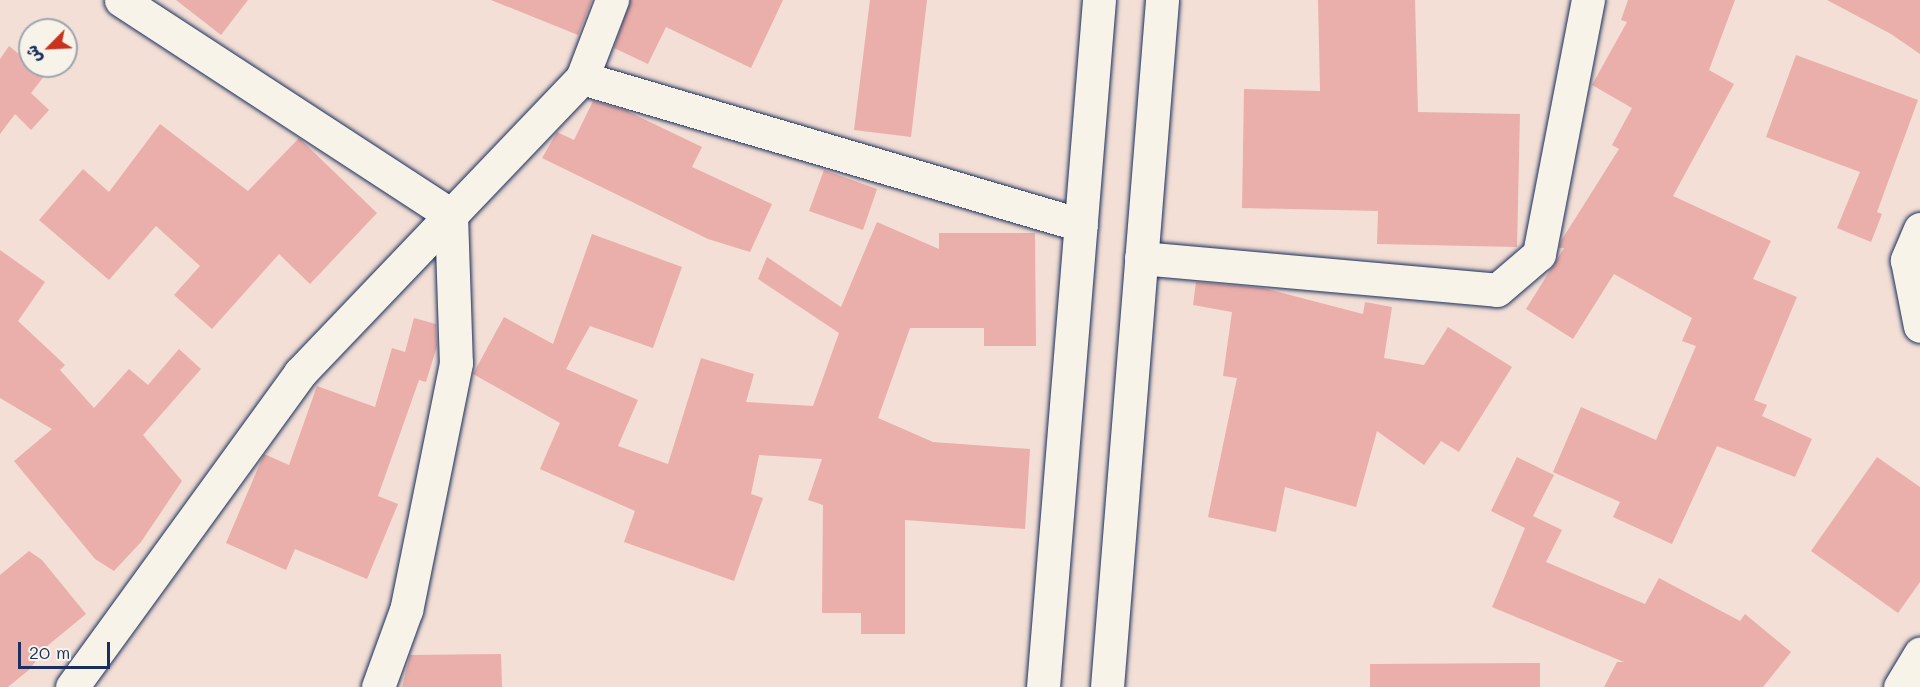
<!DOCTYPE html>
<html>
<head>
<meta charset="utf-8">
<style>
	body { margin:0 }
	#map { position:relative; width:1920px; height:687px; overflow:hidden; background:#f3dfd5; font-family:Mali,"Playpen Sans Arabic",sans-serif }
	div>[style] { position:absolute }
	.building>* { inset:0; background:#eaafaa }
	.roads { filter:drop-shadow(0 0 2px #1b2f5e) drop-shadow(0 0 2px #1b2f5e) }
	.minor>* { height:33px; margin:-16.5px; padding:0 16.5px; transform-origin:16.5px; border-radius:16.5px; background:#f7f3e8 }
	span { translate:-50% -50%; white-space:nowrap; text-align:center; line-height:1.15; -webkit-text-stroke:4.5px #f7f3e8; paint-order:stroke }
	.north { position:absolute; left:18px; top:18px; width:60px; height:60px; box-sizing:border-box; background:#f7f3e8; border:2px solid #9fa5b1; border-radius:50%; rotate:246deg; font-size:16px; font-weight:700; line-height:24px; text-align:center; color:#1b2f5e }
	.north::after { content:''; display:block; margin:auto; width:21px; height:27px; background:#c8321e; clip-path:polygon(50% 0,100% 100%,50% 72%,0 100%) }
	.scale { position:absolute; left:18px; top:642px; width:92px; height:27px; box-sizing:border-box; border:3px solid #1b2f5e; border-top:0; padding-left:8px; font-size:18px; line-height:21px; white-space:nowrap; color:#1b2f5e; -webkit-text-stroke:4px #f7f3e8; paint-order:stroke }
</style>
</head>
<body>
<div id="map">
	<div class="building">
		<div style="clip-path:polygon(176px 0,248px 0,221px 35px)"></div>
		<div style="clip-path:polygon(491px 0,592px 0,578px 35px)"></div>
		<div style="clip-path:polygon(630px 0,783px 0,751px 68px,666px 27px,648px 64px,614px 48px)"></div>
		<div style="clip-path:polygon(870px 0,927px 0,911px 137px,854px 130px)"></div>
		<div style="clip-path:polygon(1318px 0,1415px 0,1418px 112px,1520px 114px,1517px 247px,1377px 244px,1378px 211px,1242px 208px,1244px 89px,1320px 91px)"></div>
		<div style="clip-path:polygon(1628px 0,1735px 0,1709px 70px,1734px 84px,1673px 196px,1771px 241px,1753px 279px,1797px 297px,1754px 400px,1767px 405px,1762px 416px,1812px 439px,1795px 477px,1717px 446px,1672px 544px,1613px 517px,1620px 502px,1553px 472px,1581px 407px,1656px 440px,1696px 346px,1682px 341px,1692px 318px,1614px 274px,1573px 339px,1526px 309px,1564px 248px,1559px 248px,1561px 241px,1619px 149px,1612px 145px,1632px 108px,1592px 85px,1627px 22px,1621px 20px)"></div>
		<div style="clip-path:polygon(1827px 0,1920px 0,1920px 54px,1891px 34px)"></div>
		<div style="clip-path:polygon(9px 46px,45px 75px,31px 93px,49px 110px,31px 130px,15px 114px,0 134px,0 59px)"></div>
		<div style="clip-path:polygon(1796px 55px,1918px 100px,1877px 212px,1882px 214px,1871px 242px,1837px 228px,1860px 172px,1766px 137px)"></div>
		<div style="clip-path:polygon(593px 101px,625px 110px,702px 147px,692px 167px,772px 204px,750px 252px,708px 239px,542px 158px,557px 132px,574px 140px)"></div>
		<div style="clip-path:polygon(160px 124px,248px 191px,299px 138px,377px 213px,310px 284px,279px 254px,212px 329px,174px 295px,200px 266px,156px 226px,109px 280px,39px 220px,83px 169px,109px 192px)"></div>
		<div style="clip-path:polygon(824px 170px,877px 189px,863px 230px,809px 211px)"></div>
		<div style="clip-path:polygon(877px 222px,939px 249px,939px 233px,1035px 233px,1036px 346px,984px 346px,984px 328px,910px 328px,878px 418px,933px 442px,1030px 449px,1025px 529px,905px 520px,905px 634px,861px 634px,861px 613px,822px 613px,823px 505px,808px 500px,822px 459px,759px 455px,751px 494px,763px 498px,734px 581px,624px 542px,635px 511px,540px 469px,560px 423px,473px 374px,504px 317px,553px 344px,592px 234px,682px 267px,653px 348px,590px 326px,566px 369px,638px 400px,618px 446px,668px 464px,701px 358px,754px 374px,746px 402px,813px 406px,839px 333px,758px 279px,767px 257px,841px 307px)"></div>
		<div style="clip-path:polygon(0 250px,45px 282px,18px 321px,65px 365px,60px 370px,94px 408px,129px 369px,148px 385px,179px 349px,201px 369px,143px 435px,182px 481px,141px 542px,114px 571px,95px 559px,14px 461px,52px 429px,0 398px)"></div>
		<div style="clip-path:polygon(1196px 282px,1263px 288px,1363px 314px,1365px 302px,1392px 307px,1384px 358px,1424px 365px,1448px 327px,1512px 367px,1459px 452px,1441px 441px,1424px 465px,1377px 431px,1356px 507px,1285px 487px,1276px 532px,1208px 517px,1237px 378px,1223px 376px,1232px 312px,1193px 305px)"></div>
		<div style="clip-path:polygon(414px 318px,436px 324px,437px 346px,426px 382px,419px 380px,378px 496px,398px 504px,367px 579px,295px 549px,286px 570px,226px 543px,264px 454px,289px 465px,317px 386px,375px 407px,392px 348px,405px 352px)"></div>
		<div style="clip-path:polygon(1517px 457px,1554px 475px,1533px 516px,1562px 530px,1546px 562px,1645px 604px,1659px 578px,1740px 621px,1745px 614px,1791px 652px,1763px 687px,1604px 687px,1617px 662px,1624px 662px,1492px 607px,1525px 528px,1491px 511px)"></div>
		<div style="clip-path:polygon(1877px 457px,1920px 487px,1920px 582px,1898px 613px,1811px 551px)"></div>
		<div style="clip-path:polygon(29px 551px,42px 560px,86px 614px,46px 647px,30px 669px,8px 687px,0 687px,0 575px)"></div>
		<div style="clip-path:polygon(501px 654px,502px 687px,402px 687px,410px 655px)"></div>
		<div style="clip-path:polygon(1540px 663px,1540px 687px,1370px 687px,1370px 664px)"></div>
	</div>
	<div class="roads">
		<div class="minor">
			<div style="left:121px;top:0;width:394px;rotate:33.1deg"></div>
			<div style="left:451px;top:215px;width:148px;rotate:88.1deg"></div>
			<div style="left:456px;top:363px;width:252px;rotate:101.4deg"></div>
			<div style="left:406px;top:610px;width:82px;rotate:110deg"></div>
			<div style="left:582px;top:78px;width:520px;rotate:16.41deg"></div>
			<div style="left:1920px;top:229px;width:34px;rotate:113deg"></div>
			<div style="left:1907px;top:260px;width:67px;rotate:78.9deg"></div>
			<div style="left:1141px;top:258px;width:357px;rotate:5.1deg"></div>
			<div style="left:1497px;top:290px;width:55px;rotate:-40.6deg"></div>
			<div style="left:1539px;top:254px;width:259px;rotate:-79.1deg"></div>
			<div style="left:72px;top:687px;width:388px;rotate:-54deg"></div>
			<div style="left:300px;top:373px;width:408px;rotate:-46.3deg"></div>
			<div style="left:582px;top:78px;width:84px;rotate:-69deg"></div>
			<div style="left:1043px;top:687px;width:689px;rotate:-85.34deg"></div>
			<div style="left:1107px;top:687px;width:689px;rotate:-85.42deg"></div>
			<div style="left:1900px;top:687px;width:39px;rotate:-59deg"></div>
		</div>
	</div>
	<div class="north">ش</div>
	<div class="scale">20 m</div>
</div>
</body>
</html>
